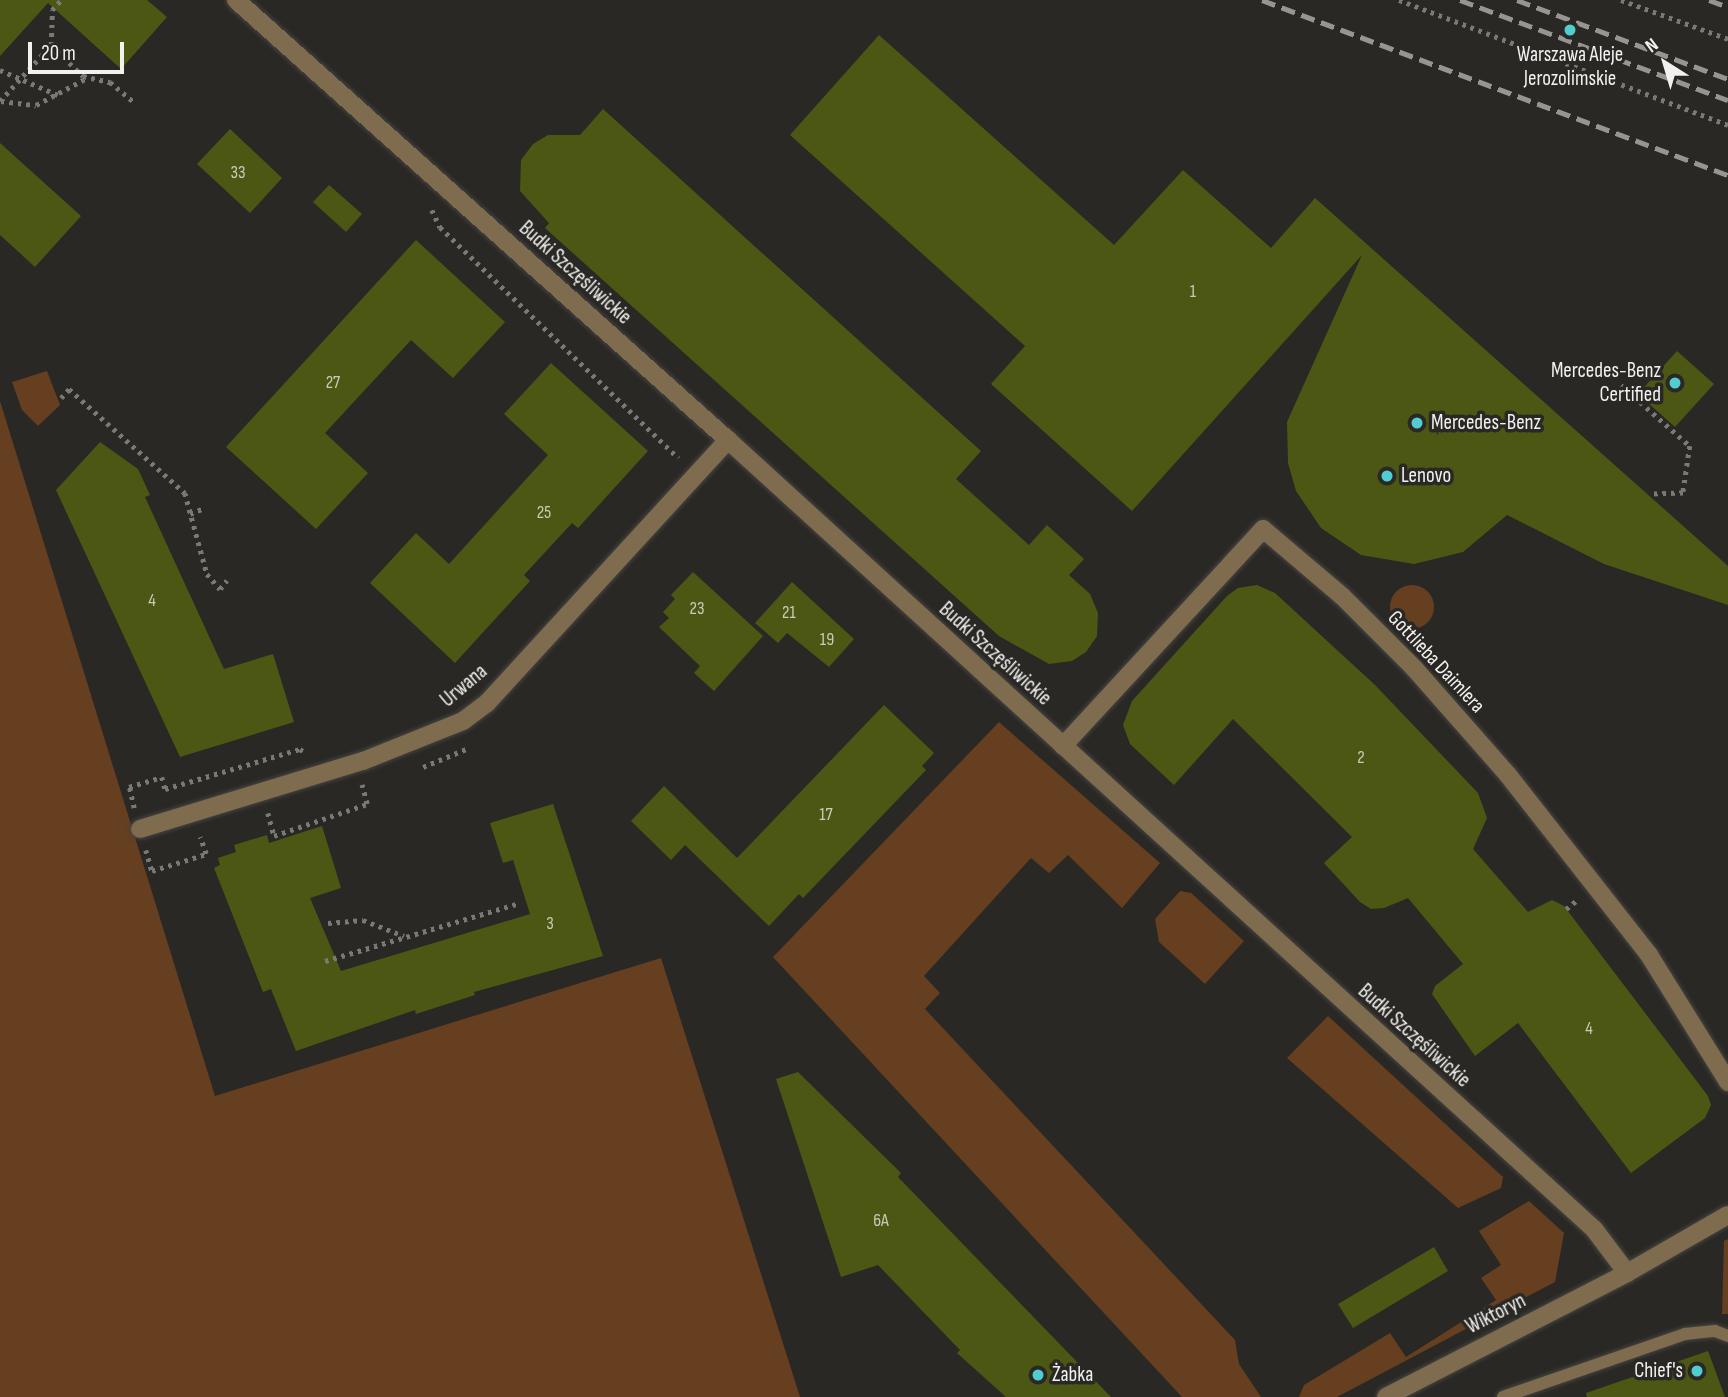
<!DOCTYPE html>
<html>
<head>
<meta charset="utf-8">
<style>
	body { margin:0 }
	#map { position:relative; width:1728px; height:1397px; overflow:hidden; background:#292825; font-family:"Sofia Sans Condensed",sans-serif }
	div>[style] { position:absolute }
	.green>* { inset:0; background:#653f20 }
	.round { border-radius:50% }
	.building>* { inset:0; background:#4d5714 }
	.path>* { height:4.5px; margin-top:-2.25px; transform-origin:0; background:repeating-linear-gradient(90deg,#7a7977 0 3.5px,transparent 0 8.5px) }
	.roads { filter:drop-shadow(0 0 2px #454441) drop-shadow(0 0 2px #454441) }
	.service>* { height:12px; margin:-6px; padding:0 6px; transform-origin:6px; border-radius:6px; background:#7f6b4d }
	.minor>* { height:18px; margin:-9px; padding:0 9px; transform-origin:9px; border-radius:9px; background:#7f6b4d }
	.rail>* { height:5px; margin-top:-2.5px; transform-origin:0; background:repeating-linear-gradient(90deg,#969592 0 14px,transparent 0 21px) }
	.dots>* { width:19px; height:19px; translate:-50% -50%; box-sizing:border-box; border:4px solid #292825; border-radius:50% }
	span { translate:-50% -50%; white-space:nowrap; text-align:center; line-height:1.15; -webkit-text-stroke:7px #292825; paint-order:stroke }
	.number-label { font-size:18px; color:#c9cab8 }
	.number-label span { -webkit-text-stroke-width:0 }
	.poi-label { font-size:21px; color:#f2f1ef }
	.right { translate:-100% -50%; text-align:right }
	.left { translate:0 -50%; text-align:left }
	.street-label { font-size:21px; color:#f2f1ef }
	.north { position:absolute; left:1630px; top:28px; width:70px; height:70px; -webkit-text-stroke:5px #292825; paint-order:stroke; rotate:323deg; font-size:19px; font-weight:700; line-height:28px; text-align:center; color:#f2f1ef }
	.north::after { content:''; display:block; margin:auto; width:24px; height:32px; background:#f2f1ef; clip-path:polygon(50% 0,100% 100%,50% 72%,0 100%) }
	.scale { position:absolute; left:28px; top:42px; width:96px; height:32px; box-sizing:border-box; border:4px solid #f2f1ef; border-top:0; padding-left:9px; font-size:21px; line-height:24px; white-space:nowrap; color:#f2f1ef; -webkit-text-stroke:5px #292825; paint-order:stroke }
</style>
</head>
<body>
<div id="map">
	<div class="green">
		<div style="clip-path:polygon(47px 371px,60px 405px,38px 426px,22px 410px,12px 382px)"></div>
		<div style="clip-path:polygon(0 401px,215px 1096px,661px 958px,800px 1397px,0 1397px)"></div>
		<div class="round" style="left:1390px;top:585px;width:44px;height:44px"></div>
		<div style="clip-path:polygon(999px 722px,1160px 863px,1122px 908px,1068px 855px,1049px 873px,1031px 858px,924px 976px,940px 993px,925px 1009px,1235px 1340px,1239px 1364px,1261px 1397px,1182px 1397px,773px 957px)"></div>
		<div style="clip-path:polygon(1180px 891px,1191px 893px,1244px 941px,1205px 984px,1159px 942px,1155px 919px)"></div>
		<div style="clip-path:polygon(1328px 1016px,1503px 1177px,1501px 1188px,1458px 1208px,1287px 1058px)"></div>
		<div style="clip-path:polygon(1529px 1201px,1564px 1233px,1555px 1282px,1337px 1397px,1299px 1397px,1304px 1385px,1390px 1333px,1406px 1357px,1496px 1300px,1481px 1278px,1501px 1265px,1479px 1231px)"></div>
		<div style="clip-path:polygon(1728px 1239px,1728px 1314px,1722px 1314px,1724px 1241px)"></div>
	</div>
	<div class="building">
		<div style="clip-path:polygon(0 0,147px 0,167px 17px,121px 69px,48px 3px,0 56px)"></div>
		<div style="clip-path:polygon(879px 35px,1114px 245px,1183px 170px,1271px 248px,1315px 198px,1728px 566px,1728px 605px,1604px 564px,1507px 515px,1463px 552px,1414px 564px,1361px 555px,1321px 528px,1296px 491px,1288px 463px,1287px 422px,1362px 255px,1132px 511px,991px 384px,1025px 346px,790px 135px)"></div>
		<div style="clip-path:polygon(603px 109px,981px 451px,956px 479px,1029px 545px,1047px 525px,1084px 559px,1069px 575px,1090px 594px,1098px 613px,1097px 636px,1086px 652px,1072px 661px,1049px 664px,999px 636px,545px 228px,549px 223px,520px 191px,521px 160px,533px 144px,548px 135px,580px 135px)"></div>
		<div style="clip-path:polygon(230px 129px,282px 178px,250px 213px,197px 164px)"></div>
		<div style="clip-path:polygon(0 143px,81px 216px,35px 267px,0 235px)"></div>
		<div style="clip-path:polygon(329px 185px,362px 214px,346px 232px,313px 202px)"></div>
		<div style="clip-path:polygon(416px 240px,505px 322px,453px 378px,411px 340px,325px 433px,368px 473px,316px 529px,226px 447px)"></div>
		<div style="clip-path:polygon(1677px 351px,1714px 384px,1675px 427px,1638px 394px)"></div>
		<div style="clip-path:polygon(551px 363px,648px 451px,578px 528px,572px 523px,524px 575px,530px 581px,455px 663px,370px 583px,416px 533px,449px 564px,548px 455px,504px 414px)"></div>
		<div style="clip-path:polygon(100px 442px,138px 469px,150px 495px,145px 497px,224px 669px,273px 654px,294px 722px,180px 757px,56px 490px)"></div>
		<div style="clip-path:polygon(693px 572px,763px 636px,714px 691px,694px 673px,700px 666px,659px 627px,669px 618px,663px 612px,675px 599px,671px 595px)"></div>
		<div style="clip-path:polygon(792px 582px,854px 639px,829px 667px,787px 633px,778px 643px,755px 623px)"></div>
		<div style="clip-path:polygon(1257px 585px,1275px 593px,1375px 685px,1478px 793px,1487px 818px,1473px 849px,1528px 912px,1552px 900px,1564px 906px,1708px 1096px,1711px 1105px,1705px 1118px,1631px 1173px,1518px 1023px,1475px 1056px,1432px 994px,1435px 986px,1463px 964px,1408px 898px,1384px 908px,1371px 909px,1360px 902px,1324px 863px,1352px 837px,1233px 719px,1174px 785px,1130px 744px,1123px 725px,1132px 701px,1227px 596px,1238px 588px)"></div>
		<div style="clip-path:polygon(884px 705px,934px 753px,922px 766px,926px 770px,803px 898px,799px 894px,769px 926px,685px 845px,671px 860px,631px 821px,664px 786px,737px 858px)"></div>
		<div style="clip-path:polygon(553px 804px,603px 956px,474px 992px,475px 995px,416px 1014px,415px 1010px,296px 1051px,271px 989px,263px 992px,214px 868px,220px 865px,218px 858px,236px 852px,234px 845px,267px 835px,269px 843px,322px 826px,341px 888px,310px 898px,341px 971px,530px 914px,513px 860px,503px 863px,490px 823px)"></div>
		<div style="clip-path:polygon(798px 1072px,901px 1173px,898px 1177px,1111px 1397px,1006px 1397px,957px 1353px,960px 1350px,878px 1265px,841px 1277px,776px 1079px)"></div>
		<div style="clip-path:polygon(1434px 1247px,1448px 1271px,1353px 1328px,1338px 1304px)"></div>
		<div style="clip-path:polygon(1708px 1351px,1725px 1397px,1587px 1397px,1586px 1393px)"></div>
	</div>
	<div class="path">
		<div style="left:1399px;top:0;width:352px;rotate:20.8deg"></div>
		<div style="left:1621px;top:0;width:114px;rotate:20deg"></div>
		<div style="left:51px;top:45px;width:35px;rotate:-88deg"></div>
		<div style="left:52px;top:10px;width:13px;rotate:-48deg"></div>
		<div style="left:0;top:70px;width:63px;rotate:23.3deg"></div>
		<div style="left:0;top:101px;width:76px;rotate:-47.7deg"></div>
		<div style="left:51px;top:45px;width:45px;rotate:44.1deg"></div>
		<div style="left:83px;top:76px;width:28px;rotate:13deg"></div>
		<div style="left:110px;top:82px;width:33px;rotate:40deg"></div>
		<div style="left:1px;top:101px;width:35px;rotate:7deg"></div>
		<div style="left:36px;top:105px;width:58px;rotate:-27.9deg"></div>
		<div style="left:432px;top:210px;width:19px;rotate:65deg"></div>
		<div style="left:440px;top:227px;width:332px;rotate:44.1deg"></div>
		<div style="left:1621px;top:385px;width:92px;rotate:41.5deg"></div>
		<div style="left:1690px;top:446px;width:48px;rotate:98.5deg"></div>
		<div style="left:1683px;top:493px;width:31px;rotate:178deg"></div>
		<div style="left:61px;top:398px;width:12px;rotate:-48deg"></div>
		<div style="left:69px;top:389px;width:156px;rotate:41.9deg"></div>
		<div style="left:185px;top:493px;width:84px;rotate:74.8deg"></div>
		<div style="left:207px;top:574px;width:20px;rotate:49deg"></div>
		<div style="left:220px;top:589px;width:11px;rotate:-52deg"></div>
		<div style="left:190px;top:514px;width:13px;rotate:-23deg"></div>
		<div style="left:423px;top:767px;width:47px;rotate:-22.7deg"></div>
		<div style="left:134px;top:808px;width:22px;rotate:-103deg"></div>
		<div style="left:129px;top:787px;width:34px;rotate:-17deg"></div>
		<div style="left:162px;top:777px;width:12px;rotate:76deg"></div>
		<div style="left:165px;top:789px;width:141px;rotate:-16.5deg"></div>
		<div style="left:300px;top:749px;width:7px;rotate:34deg"></div>
		<div style="left:268px;top:813px;width:24px;rotate:75deg"></div>
		<div style="left:274px;top:836px;width:98px;rotate:-19deg"></div>
		<div style="left:367px;top:804px;width:20px;rotate:-105deg"></div>
		<div style="left:146px;top:850px;width:22px;rotate:74deg"></div>
		<div style="left:152px;top:871px;width:57px;rotate:-17.5deg"></div>
		<div style="left:206px;top:854px;width:18px;rotate:-109deg"></div>
		<div style="left:1566px;top:909px;width:13px;rotate:-39deg"></div>
		<div style="left:328px;top:923px;width:35px;rotate:-5deg"></div>
		<div style="left:363px;top:920px;width:44px;rotate:21.3deg"></div>
		<div style="left:325px;top:961px;width:202px;rotate:-16.6deg"></div>
	</div>
	<div class="roads">
		<div class="service">
			<div style="left:1503px;top:1397px;width:193px;rotate:-19.1deg"></div>
			<div style="left:1685px;top:1334px;width:30px;rotate:-6deg"></div>
			<div style="left:1715px;top:1331px;width:14px;rotate:21deg"></div>
		</div>
		<div class="minor">
			<div style="left:236px;top:0;width:660px;rotate:41.81deg"></div>
			<div style="left:728px;top:440px;width:1172px;rotate:42.34deg"></div>
			<div style="left:1594px;top:1229px;width:55px;rotate:53.1deg"></div>
			<div style="left:1627px;top:1273px;width:116px;rotate:-29.9deg"></div>
			<div style="left:1063px;top:746px;width:295px;rotate:-47.3deg"></div>
			<div style="left:1263px;top:529px;width:104px;rotate:40.3deg"></div>
			<div style="left:1342px;top:596px;width:102px;rotate:45deg"></div>
			<div style="left:1414px;top:668px;width:142px;rotate:48.7deg"></div>
			<div style="left:1508px;top:775px;width:229px;rotate:51.9deg"></div>
			<div style="left:1649px;top:955px;width:150px;rotate:58.1deg"></div>
			<div style="left:140px;top:829px;width:233px;rotate:-17deg"></div>
			<div style="left:363px;top:761px;width:108px;rotate:-21.8deg"></div>
			<div style="left:463px;top:721px;width:30px;rotate:-37deg"></div>
			<div style="left:487px;top:703px;width:357px;rotate:-47.5deg"></div>
			<div style="left:1386px;top:1397px;width:271px;rotate:-27.2deg"></div>
		</div>
	</div>
	<div class="rail">
		<div style="left:1262px;top:0;width:498px;rotate:20.6deg"></div>
		<div style="left:1460px;top:0;width:286px;rotate:20.5deg"></div>
		<div style="left:1517px;top:0;width:225px;rotate:20.5deg"></div>
		<div style="left:1709px;top:0;width:20px;rotate:20deg"></div>
	</div>
	<div class="dots">
		<div style="left:1570px;top:30px;background:#52ccd0"></div>
		<div style="left:1675px;top:383px;background:#52ccd0"></div>
		<div style="left:1417px;top:423px;background:#52ccd0"></div>
		<div style="left:1387px;top:476px;background:#52ccd0"></div>
		<div style="left:1697px;top:1371px;background:#52ccd0"></div>
		<div style="left:1038px;top:1375px;background:#52ccd0"></div>
	</div>
	<div class="number-label">
		<span style="left:238px;top:173px">33</span>
		<span style="left:1193px;top:292px">1</span>
		<span style="left:333px;top:383px">27</span>
		<span style="left:544px;top:513px">25</span>
		<span style="left:152px;top:601px">4</span>
		<span style="left:697px;top:609px">23</span>
		<span style="left:789px;top:613px">21</span>
		<span style="left:827px;top:640px">19</span>
		<span style="left:1361px;top:758px">2</span>
		<span style="left:826px;top:815px">17</span>
		<span style="left:550px;top:924px">3</span>
		<span style="left:1589px;top:1029px">4</span>
		<span style="left:881px;top:1221px">6A</span>
	</div>
	<div class="poi-label">
		<span style="left:1570px;top:67px">Warszawa Aleje<br>Jerozolimskie</span>
		<span class="right" style="left:1661px;top:383px">Mercedes-Benz<br>Certified</span>
		<span class="left" style="left:1431px;top:423px">Mercedes-Benz</span>
		<span class="left" style="left:1401px;top:476px">Lenovo</span>
		<span class="right" style="left:1683px;top:1371px">Chief's</span>
		<span class="left" style="left:1052px;top:1375px">Żabka</span>
	</div>
	<div class="street-label">
		<span style="left:575px;top:273px;rotate:42deg">Budki Szczęśliwickie</span>
		<span style="left:995px;top:654px;rotate:42deg">Budki Szczęśliwickie</span>
		<span style="left:1436px;top:662px;rotate:47deg">Gottlieba Daimlera</span>
		<span style="left:464px;top:686px;rotate:-40deg">Urwana</span>
		<span style="left:1414px;top:1036px;rotate:42deg">Budki Szczęśliwickie</span>
		<span style="left:1496px;top:1314px;rotate:-27deg">Wiktoryn</span>
	</div>
	<div class="north">N</div>
	<div class="scale">20 m</div>
</div>
</body>
</html>
